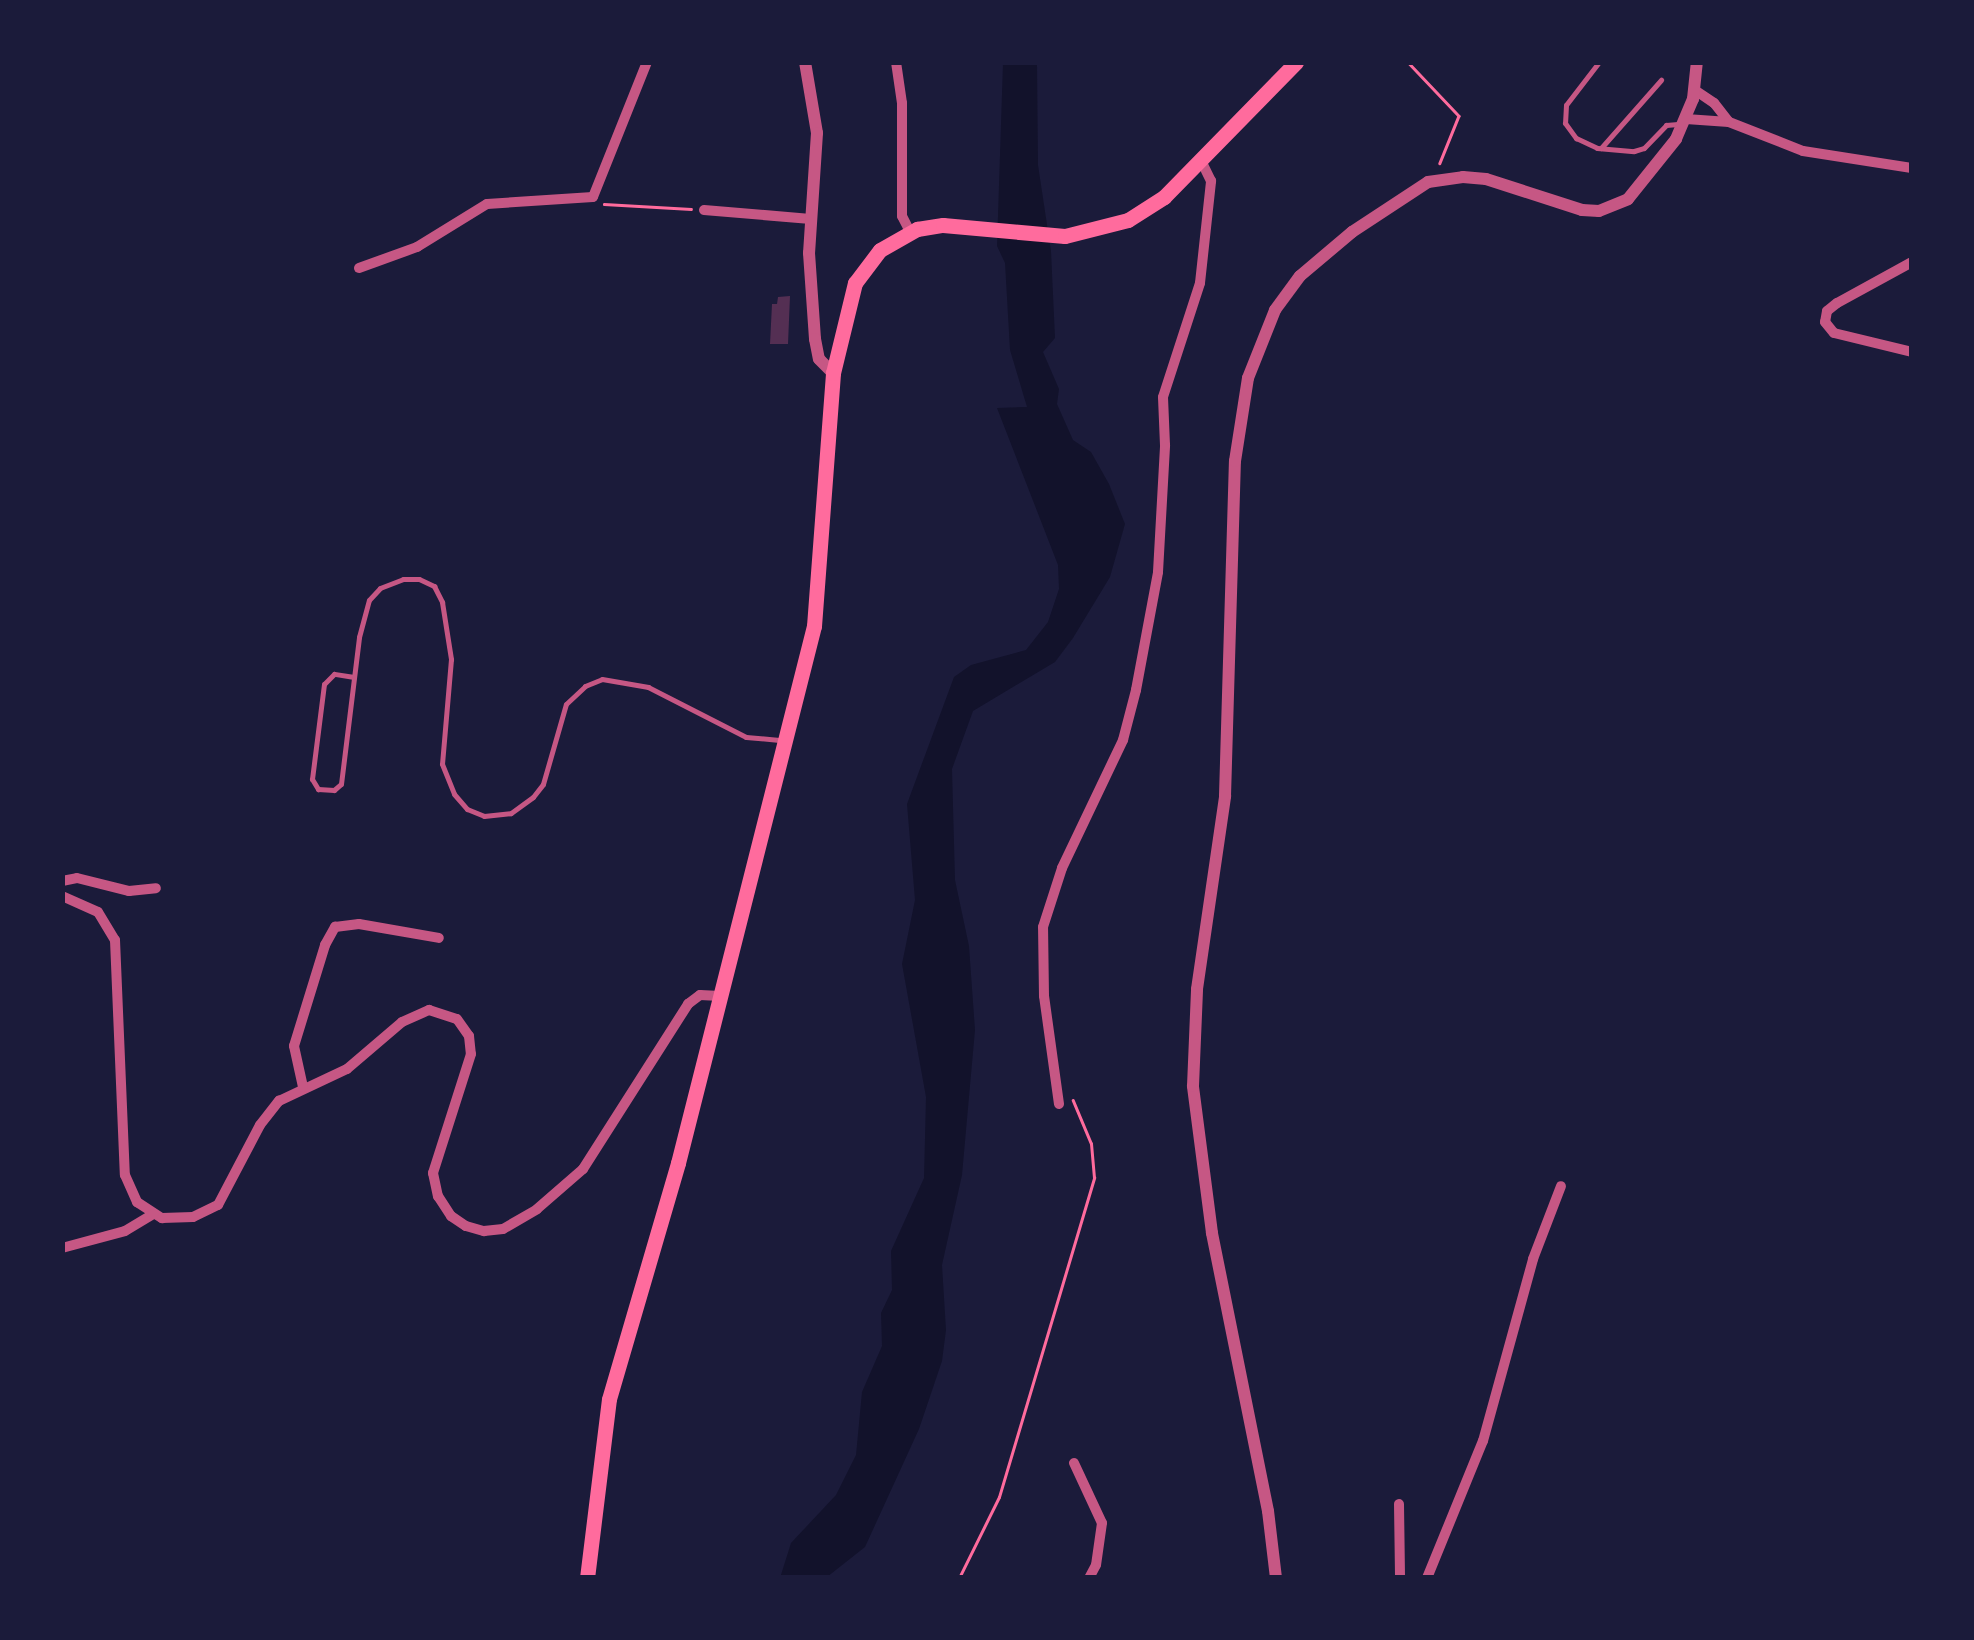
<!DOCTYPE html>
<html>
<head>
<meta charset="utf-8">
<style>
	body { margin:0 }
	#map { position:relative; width:1974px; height:1640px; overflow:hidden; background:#1b1b3a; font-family:Montserrat,sans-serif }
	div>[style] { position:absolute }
	.water>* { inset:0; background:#12122b }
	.building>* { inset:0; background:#542f53 }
	.path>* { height:2.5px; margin:-1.25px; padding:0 1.25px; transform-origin:1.25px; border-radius:1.25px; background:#ff6b9d }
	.service>* { height:5px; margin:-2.5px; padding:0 2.5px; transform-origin:2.5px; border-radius:2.5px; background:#c65784 }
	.minor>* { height:10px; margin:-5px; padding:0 5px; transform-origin:5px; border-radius:5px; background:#c65784 }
	.tertiary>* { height:12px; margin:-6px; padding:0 6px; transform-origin:6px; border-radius:6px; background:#c65784 }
	.primary>* { height:15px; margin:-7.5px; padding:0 7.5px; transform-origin:7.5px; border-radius:7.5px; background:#ff6b9d }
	span { translate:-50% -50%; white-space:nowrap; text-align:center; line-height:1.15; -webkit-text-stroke:8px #1b1b3a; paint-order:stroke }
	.frame { position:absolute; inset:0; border:65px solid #1b1b3a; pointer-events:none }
</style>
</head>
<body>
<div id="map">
	<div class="water">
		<div style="clip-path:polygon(1003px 63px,1037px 63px,1038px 165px,1051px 251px,1055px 338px,1043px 352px,1059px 389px,1057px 404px,1073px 440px,1091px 452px,1109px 484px,1125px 524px,1110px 577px,1073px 638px,1055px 662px,973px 711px,952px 769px,955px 880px,969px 946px,975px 1030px,962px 1175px,942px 1265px,946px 1330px,942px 1361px,919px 1429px,865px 1547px,827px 1577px,780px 1578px,791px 1543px,836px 1495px,856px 1455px,862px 1392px,882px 1346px,881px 1313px,892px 1290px,891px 1251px,924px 1178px,926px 1097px,902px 964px,915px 900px,907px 804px,954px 677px,971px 665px,1026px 650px,1048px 622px,1059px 589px,1058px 565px,997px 408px,1027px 407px,1010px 350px,1005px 263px,997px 246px)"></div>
	</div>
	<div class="building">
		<div style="clip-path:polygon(790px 296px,788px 344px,770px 344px,772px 304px,777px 304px,778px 297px)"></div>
	</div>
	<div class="path">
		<div style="left:1408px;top:62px;width:74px;rotate:46.6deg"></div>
		<div style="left:1459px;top:116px;width:51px;rotate:112deg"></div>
		<div style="left:604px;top:204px;width:87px;rotate:3.3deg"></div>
		<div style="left:959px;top:1578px;width:90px;rotate:-63.7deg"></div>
		<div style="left:999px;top:1497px;width:333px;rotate:-73.4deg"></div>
		<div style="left:1094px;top:1178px;width:34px;rotate:-95deg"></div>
		<div style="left:1091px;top:1144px;width:47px;rotate:-112.7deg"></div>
	</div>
	<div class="service">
		<div style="left:1599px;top:62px;width:54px;rotate:127.5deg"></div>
		<div style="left:1566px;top:105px;width:18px;rotate:93deg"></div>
		<div style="left:1565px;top:123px;width:19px;rotate:54deg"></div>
		<div style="left:1576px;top:138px;width:23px;rotate:25deg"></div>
		<div style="left:1597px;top:148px;width:37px;rotate:5deg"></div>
		<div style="left:1634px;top:151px;width:10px;rotate:-17deg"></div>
		<div style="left:1644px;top:148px;width:32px;rotate:-46deg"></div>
		<div style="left:1666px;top:125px;width:12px;rotate:-5deg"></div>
		<div style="left:1601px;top:148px;width:91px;rotate:-48.6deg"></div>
		<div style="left:354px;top:677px;width:20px;rotate:-171deg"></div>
		<div style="left:334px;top:674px;width:14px;rotate:135deg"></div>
		<div style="left:324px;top:684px;width:96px;rotate:97.2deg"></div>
		<div style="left:312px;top:779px;width:12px;rotate:59deg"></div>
		<div style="left:318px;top:789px;width:16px;rotate:4deg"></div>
		<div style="left:334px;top:790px;width:9px;rotate:-41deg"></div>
		<div style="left:341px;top:784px;width:148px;rotate:-83deg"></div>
		<div style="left:359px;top:637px;width:38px;rotate:-75deg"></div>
		<div style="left:369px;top:600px;width:16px;rotate:-47deg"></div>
		<div style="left:380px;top:588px;width:25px;rotate:-21deg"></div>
		<div style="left:403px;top:579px;width:16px"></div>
		<div style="left:419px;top:579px;width:17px;rotate:25deg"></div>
		<div style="left:434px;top:586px;width:18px;rotate:63deg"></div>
		<div style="left:442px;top:602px;width:58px;rotate:81deg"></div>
		<div style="left:451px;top:659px;width:105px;rotate:94.9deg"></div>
		<div style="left:442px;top:764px;width:32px;rotate:68deg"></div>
		<div style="left:454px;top:794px;width:20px;rotate:49deg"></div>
		<div style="left:467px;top:809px;width:18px;rotate:22deg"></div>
		<div style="left:484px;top:816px;width:27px;rotate:-6deg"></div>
		<div style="left:511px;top:813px;width:27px;rotate:-36deg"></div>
		<div style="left:533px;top:797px;width:16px;rotate:-52deg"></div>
		<div style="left:543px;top:784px;width:83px;rotate:-74deg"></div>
		<div style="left:566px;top:704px;width:26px;rotate:-43deg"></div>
		<div style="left:585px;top:686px;width:18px;rotate:-22deg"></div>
		<div style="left:602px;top:679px;width:47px;rotate:9.9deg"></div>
		<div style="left:648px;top:687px;width:110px;rotate:27deg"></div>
		<div style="left:746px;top:737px;width:36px;rotate:5deg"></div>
	</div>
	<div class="minor">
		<div style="left:896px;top:62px;width:41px;rotate:81.7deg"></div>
		<div style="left:902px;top:103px;width:113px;rotate:90deg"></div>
		<div style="left:902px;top:216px;width:18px;rotate:63deg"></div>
		<div style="left:1686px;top:119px;width:43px;rotate:4deg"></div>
		<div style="left:1729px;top:122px;width:24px;rotate:-128deg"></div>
		<div style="left:1714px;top:103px;width:23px;rotate:-146deg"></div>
		<div style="left:1729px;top:122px;width:79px;rotate:21.4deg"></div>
		<div style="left:1803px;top:151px;width:110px;rotate:8.9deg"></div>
		<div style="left:704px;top:210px;width:107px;rotate:4.8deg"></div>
		<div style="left:1912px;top:262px;width:85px;rotate:151.3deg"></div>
		<div style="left:1837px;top:303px;width:13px;rotate:141deg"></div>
		<div style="left:1827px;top:311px;width:11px;rotate:100deg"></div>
		<div style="left:1825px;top:322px;width:14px;rotate:51deg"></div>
		<div style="left:1834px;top:333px;width:80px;rotate:13.7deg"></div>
		<div style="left:359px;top:268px;width:62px;rotate:-19.9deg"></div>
		<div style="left:417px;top:247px;width:82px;rotate:-31.6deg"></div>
		<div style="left:487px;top:204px;width:106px;rotate:-3.8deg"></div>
		<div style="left:593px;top:197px;width:145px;rotate:-68.2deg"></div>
		<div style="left:62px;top:881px;width:15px;rotate:-11deg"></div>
		<div style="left:77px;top:878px;width:54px;rotate:14deg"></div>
		<div style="left:129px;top:891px;width:27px;rotate:-6deg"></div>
		<div style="left:62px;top:896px;width:39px;rotate:24deg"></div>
		<div style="left:98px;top:912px;width:33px;rotate:59deg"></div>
		<div style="left:115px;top:940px;width:235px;rotate:87.6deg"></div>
		<div style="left:125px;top:1175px;width:30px;rotate:66deg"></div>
		<div style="left:137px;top:1202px;width:30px;rotate:33deg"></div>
		<div style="left:162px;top:1218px;width:31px;rotate:-2deg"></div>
		<div style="left:193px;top:1217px;width:28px;rotate:-26deg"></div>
		<div style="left:218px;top:1205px;width:90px;rotate:-62.3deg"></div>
		<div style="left:260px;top:1125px;width:31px;rotate:-52deg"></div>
		<div style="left:279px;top:1101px;width:75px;rotate:-25.2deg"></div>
		<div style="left:347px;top:1069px;width:72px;rotate:-40.5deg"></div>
		<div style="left:402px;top:1022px;width:30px;rotate:-24deg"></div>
		<div style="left:429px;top:1010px;width:29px;rotate:18deg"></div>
		<div style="left:457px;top:1019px;width:21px;rotate:55deg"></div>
		<div style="left:469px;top:1036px;width:18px;rotate:84deg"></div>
		<div style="left:471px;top:1054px;width:125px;rotate:107.7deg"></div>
		<div style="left:433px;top:1173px;width:24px;rotate:78deg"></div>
		<div style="left:438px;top:1196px;width:24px;rotate:57deg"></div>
		<div style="left:451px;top:1216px;width:18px;rotate:34deg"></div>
		<div style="left:466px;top:1226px;width:19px;rotate:16deg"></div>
		<div style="left:484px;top:1231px;width:19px;rotate:-6deg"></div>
		<div style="left:503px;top:1229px;width:39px;rotate:-30deg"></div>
		<div style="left:537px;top:1209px;width:61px;rotate:-41deg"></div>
		<div style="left:583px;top:1169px;width:196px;rotate:-57.5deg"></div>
		<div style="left:688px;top:1004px;width:15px;rotate:-37deg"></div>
		<div style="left:700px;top:995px;width:20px;rotate:3deg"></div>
		<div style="left:303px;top:1087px;width:42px;rotate:-102.4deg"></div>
		<div style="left:294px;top:1046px;width:106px;rotate:-72.9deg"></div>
		<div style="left:325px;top:945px;width:21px;rotate:-61deg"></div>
		<div style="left:335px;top:927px;width:24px;rotate:-7deg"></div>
		<div style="left:359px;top:924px;width:81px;rotate:9.9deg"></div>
		<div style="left:1059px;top:1104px;width:109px;rotate:-97.9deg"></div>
		<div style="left:1044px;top:996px;width:69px;rotate:-90.8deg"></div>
		<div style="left:1043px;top:927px;width:62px;rotate:-72.1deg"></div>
		<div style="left:1062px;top:868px;width:142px;rotate:-64.5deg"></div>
		<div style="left:1123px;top:740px;width:52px;rotate:-75.4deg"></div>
		<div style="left:1136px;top:690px;width:120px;rotate:-79.4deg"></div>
		<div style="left:1158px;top:572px;width:127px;rotate:-86.8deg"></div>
		<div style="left:1165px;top:445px;width:48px;rotate:-92.4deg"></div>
		<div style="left:1163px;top:397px;width:120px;rotate:-72deg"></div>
		<div style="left:1200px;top:283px;width:103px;rotate:-83.8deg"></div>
		<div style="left:1211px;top:181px;width:25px;rotate:-116deg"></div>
		<div style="left:62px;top:1248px;width:65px;rotate:-15.1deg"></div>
		<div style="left:125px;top:1231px;width:33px;rotate:-31deg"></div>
		<div style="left:1074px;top:1463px;width:66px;rotate:65deg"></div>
		<div style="left:1102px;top:1523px;width:42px;rotate:98.1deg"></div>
		<div style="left:1096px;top:1565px;width:15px;rotate:118deg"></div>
		<div style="left:1399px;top:1504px;width:74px;rotate:89.2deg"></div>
		<div style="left:1427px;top:1578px;width:148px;rotate:-67.8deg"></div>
		<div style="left:1483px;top:1441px;width:189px;rotate:-74.6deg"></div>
		<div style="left:1533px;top:1259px;width:78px;rotate:-69deg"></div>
	</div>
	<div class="tertiary">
		<div style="left:805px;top:62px;width:72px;rotate:80.4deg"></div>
		<div style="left:817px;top:133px;width:120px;rotate:93.8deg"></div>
		<div style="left:809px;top:253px;width:86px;rotate:86deg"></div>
		<div style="left:815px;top:339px;width:20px;rotate:79deg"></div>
		<div style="left:819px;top:359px;width:20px;rotate:45deg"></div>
		<div style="left:1276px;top:1578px;width:67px;rotate:-96.8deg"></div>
		<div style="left:1268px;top:1511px;width:284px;rotate:-101.4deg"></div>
		<div style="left:1212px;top:1233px;width:148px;rotate:-97.4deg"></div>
		<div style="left:1193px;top:1086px;width:97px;rotate:-87.6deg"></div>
		<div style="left:1197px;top:989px;width:195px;rotate:-81.7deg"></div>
		<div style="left:1225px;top:796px;width:335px;rotate:-88.3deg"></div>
		<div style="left:1235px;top:461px;width:84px;rotate:-81.1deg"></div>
		<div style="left:1248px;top:378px;width:73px;rotate:-68.3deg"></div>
		<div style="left:1275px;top:310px;width:42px;rotate:-53.7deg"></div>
		<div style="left:1300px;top:276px;width:68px;rotate:-40.2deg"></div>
		<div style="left:1352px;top:232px;width:91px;rotate:-33.3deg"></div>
		<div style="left:1428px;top:182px;width:35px;rotate:-8deg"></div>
		<div style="left:1463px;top:177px;width:23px;rotate:5deg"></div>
		<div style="left:1486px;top:179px;width:101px;rotate:17.9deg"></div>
		<div style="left:1582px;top:210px;width:17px;rotate:3deg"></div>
		<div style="left:1599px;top:211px;width:31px;rotate:-22deg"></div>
		<div style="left:1628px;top:199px;width:77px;rotate:-51.3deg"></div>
		<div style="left:1676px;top:139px;width:43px;rotate:-67deg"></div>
		<div style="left:1693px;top:99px;width:37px;rotate:-84deg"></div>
	</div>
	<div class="primary">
		<div style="left:587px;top:1578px;width:180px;rotate:-83deg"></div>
		<div style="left:609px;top:1399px;width:246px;rotate:-73.7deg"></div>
		<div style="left:678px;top:1163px;width:554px;rotate:-75.79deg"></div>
		<div style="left:814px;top:626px;width:254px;rotate:-85.7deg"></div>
		<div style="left:833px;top:373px;width:93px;rotate:-76.3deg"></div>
		<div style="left:855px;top:283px;width:41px;rotate:-52.9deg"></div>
		<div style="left:880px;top:250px;width:43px;rotate:-29.6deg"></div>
		<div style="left:917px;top:229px;width:26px;rotate:-9deg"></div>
		<div style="left:943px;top:225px;width:122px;rotate:5.2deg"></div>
		<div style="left:1065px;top:236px;width:65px;rotate:-14.3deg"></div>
		<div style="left:1128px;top:220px;width:43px;rotate:-32.6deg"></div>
		<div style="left:1164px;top:197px;width:189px;rotate:-45.6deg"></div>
	</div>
	<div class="frame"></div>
</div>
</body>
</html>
